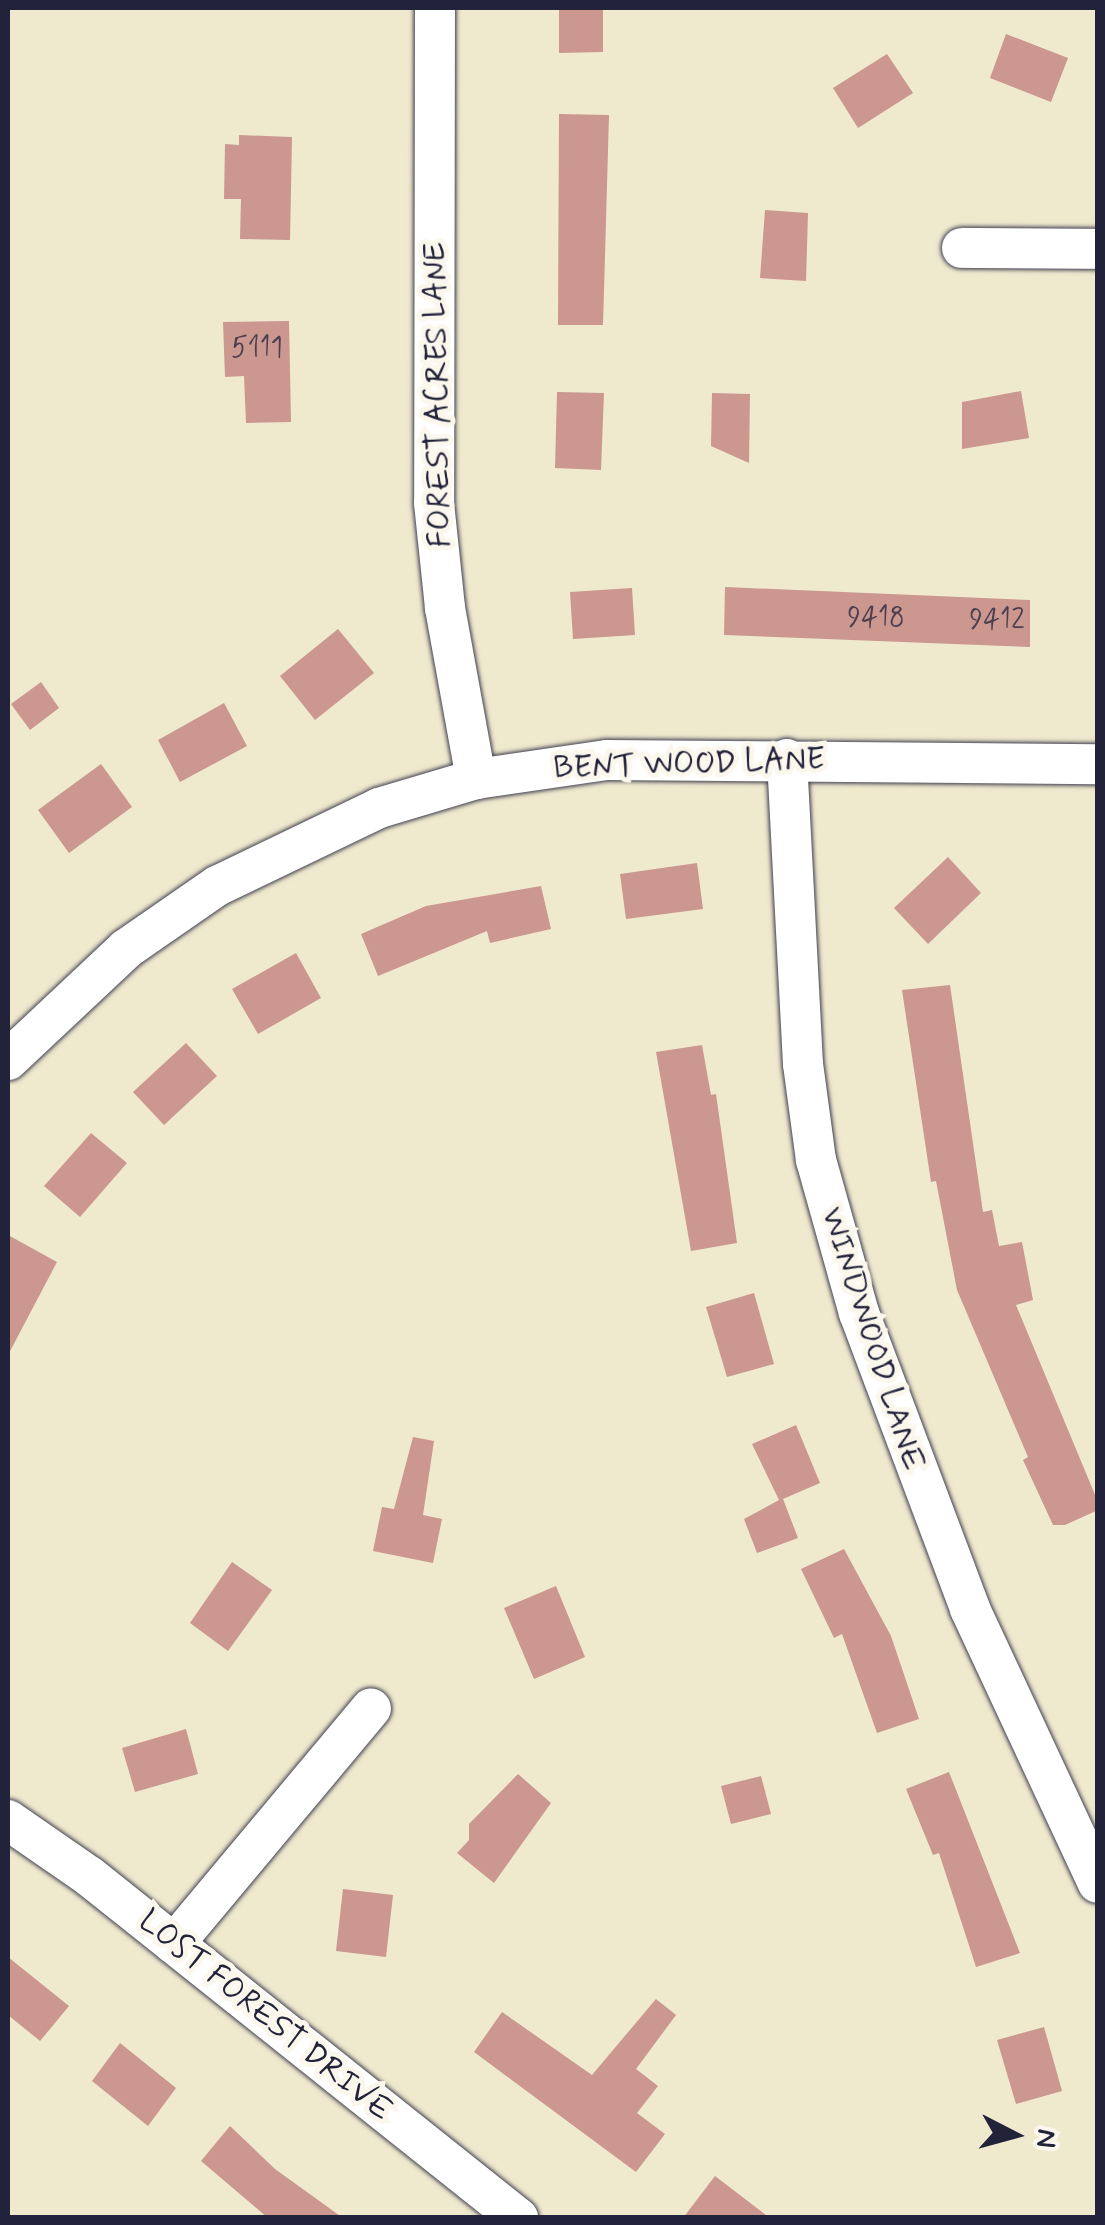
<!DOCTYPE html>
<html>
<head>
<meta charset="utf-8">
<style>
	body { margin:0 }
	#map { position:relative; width:1105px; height:2225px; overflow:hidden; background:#efe9ce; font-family:Mynerve,sans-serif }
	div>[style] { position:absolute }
	.building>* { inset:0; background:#cb978f }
	.roads { filter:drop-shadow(0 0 2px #414051) drop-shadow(0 0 2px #414051) }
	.minor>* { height:40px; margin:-20px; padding:0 20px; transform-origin:20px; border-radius:20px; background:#fff }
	span { translate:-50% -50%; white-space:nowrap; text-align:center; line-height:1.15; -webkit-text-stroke:10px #fbf7ec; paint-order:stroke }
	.number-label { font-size:28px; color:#4c3f50 }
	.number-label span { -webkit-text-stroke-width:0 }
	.street-label { font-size:32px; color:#22223b }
	.frame { position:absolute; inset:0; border:10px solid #22223b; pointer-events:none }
	.north { position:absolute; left:965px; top:2085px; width:100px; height:100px; -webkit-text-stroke:8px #fbf7ec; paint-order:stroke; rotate:96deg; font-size:28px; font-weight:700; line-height:40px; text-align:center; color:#22223b }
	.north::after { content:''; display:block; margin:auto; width:35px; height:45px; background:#22223b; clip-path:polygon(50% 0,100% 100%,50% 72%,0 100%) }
</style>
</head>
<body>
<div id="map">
	<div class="building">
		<div style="clip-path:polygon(559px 8px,603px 8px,603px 52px,559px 53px)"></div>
		<div style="clip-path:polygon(1006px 34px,1068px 58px,1051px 102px,990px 78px)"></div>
		<div style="clip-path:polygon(887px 54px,913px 93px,858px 128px,833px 88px)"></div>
		<div style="clip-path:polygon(559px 114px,609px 115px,603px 325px,558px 325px)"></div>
		<div style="clip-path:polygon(239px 135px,292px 137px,290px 240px,240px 239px,241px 199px,224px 199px,225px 144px,239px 145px)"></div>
		<div style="clip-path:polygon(765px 210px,808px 213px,806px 281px,760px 278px)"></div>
		<div style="clip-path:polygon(289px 321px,291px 422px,246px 423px,244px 376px,225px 377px,223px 322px)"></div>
		<div style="clip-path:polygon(1021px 391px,1029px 438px,962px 449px,962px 402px)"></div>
		<div style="clip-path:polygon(557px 392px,604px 393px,601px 470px,555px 468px)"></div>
		<div style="clip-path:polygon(712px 393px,750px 394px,749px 463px,711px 446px)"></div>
		<div style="clip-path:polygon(725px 587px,1030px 600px,1030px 647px,724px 635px)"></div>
		<div style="clip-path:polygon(632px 588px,635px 635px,573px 639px,570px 592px)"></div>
		<div style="clip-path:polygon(338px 629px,374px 673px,315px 720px,280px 676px)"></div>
		<div style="clip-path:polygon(41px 682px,59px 708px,30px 730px,11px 704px)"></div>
		<div style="clip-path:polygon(224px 703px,247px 746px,180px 782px,158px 740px)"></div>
		<div style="clip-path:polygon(101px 764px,132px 807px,69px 853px,38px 810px)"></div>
		<div style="clip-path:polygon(948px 857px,981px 893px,928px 944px,894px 908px)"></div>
		<div style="clip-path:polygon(697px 863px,703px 909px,626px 919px,620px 874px)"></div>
		<div style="clip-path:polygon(541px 886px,551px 929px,490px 943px,487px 931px,378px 976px,361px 934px,426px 906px)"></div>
		<div style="clip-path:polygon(296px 953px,321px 998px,258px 1034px,232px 989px)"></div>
		<div style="clip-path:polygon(950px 985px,983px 1212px,992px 1210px,999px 1246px,1022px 1242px,1033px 1300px,1016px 1305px,1098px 1502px,1098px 1510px,1065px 1525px,1053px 1525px,1023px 1460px,1028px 1457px,957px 1290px,936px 1181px,931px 1182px,902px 990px)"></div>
		<div style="clip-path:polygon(186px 1043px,217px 1076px,164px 1125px,133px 1092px)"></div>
		<div style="clip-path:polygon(702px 1045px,711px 1095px,716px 1094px,737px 1243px,691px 1251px,656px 1052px)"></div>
		<div style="clip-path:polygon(91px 1133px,127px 1163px,80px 1217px,44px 1186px)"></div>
		<div style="clip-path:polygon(8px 1235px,57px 1262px,8px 1355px)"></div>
		<div style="clip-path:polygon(754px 1293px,774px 1364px,727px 1377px,706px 1307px)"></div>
		<div style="clip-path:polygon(796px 1425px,820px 1483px,783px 1499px,798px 1538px,757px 1553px,744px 1519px,779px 1500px,752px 1444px)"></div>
		<div style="clip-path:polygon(413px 1437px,434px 1441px,423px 1515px,442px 1519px,433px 1563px,373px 1551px,382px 1507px,394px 1509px)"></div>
		<div style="clip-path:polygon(844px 1549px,891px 1636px,919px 1719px,877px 1733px,842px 1634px,834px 1638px,801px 1569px)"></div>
		<div style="clip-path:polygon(232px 1562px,272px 1590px,228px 1651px,190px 1623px)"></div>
		<div style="clip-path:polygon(556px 1586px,585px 1657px,534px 1679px,504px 1608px)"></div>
		<div style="clip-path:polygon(186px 1729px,198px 1774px,135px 1792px,122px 1748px)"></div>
		<div style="clip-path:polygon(949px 1772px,1020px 1953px,976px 1967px,939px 1853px,933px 1855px,906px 1789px)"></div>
		<div style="clip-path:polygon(518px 1774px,551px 1803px,494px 1883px,457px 1853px,469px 1840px,469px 1824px)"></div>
		<div style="clip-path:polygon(761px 1776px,771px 1814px,731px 1824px,721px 1786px)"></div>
		<div style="clip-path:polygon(343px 1889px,393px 1895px,386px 1957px,336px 1951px)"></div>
		<div style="clip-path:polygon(8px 1957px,69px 2006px,40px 2041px,8px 2015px)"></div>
		<div style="clip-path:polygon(656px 1999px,676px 2015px,636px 2069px,658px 2086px,637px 2113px,665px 2134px,636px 2172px,474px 2052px,502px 2012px,592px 2075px)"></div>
		<div style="clip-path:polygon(1044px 2027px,1062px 2091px,1016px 2104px,997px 2040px)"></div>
		<div style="clip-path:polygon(120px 2043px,176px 2088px,148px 2126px,92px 2081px)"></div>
		<div style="clip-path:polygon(230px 2126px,275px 2169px,343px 2218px,268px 2218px,201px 2161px)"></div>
		<div style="clip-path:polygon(715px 2176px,770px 2218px,683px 2218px)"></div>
	</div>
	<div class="roads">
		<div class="minor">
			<div style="left:435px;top:8px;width:495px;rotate:90.1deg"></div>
			<div style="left:434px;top:503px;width:106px;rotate:84deg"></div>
			<div style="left:445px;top:608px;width:174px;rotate:79.7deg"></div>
			<div style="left:962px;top:248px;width:136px;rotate:0.4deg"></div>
			<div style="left:787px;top:759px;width:305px;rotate:87deg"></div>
			<div style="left:803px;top:1064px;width:97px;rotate:82.3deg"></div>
			<div style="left:816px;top:1160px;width:159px;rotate:74.3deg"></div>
			<div style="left:859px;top:1313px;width:316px;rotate:69.4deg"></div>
			<div style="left:970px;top:1609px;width:302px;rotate:65deg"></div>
			<div style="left:8px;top:1060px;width:162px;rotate:-43.2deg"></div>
			<div style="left:126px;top:949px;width:111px;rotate:-34.7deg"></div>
			<div style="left:217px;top:886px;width:180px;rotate:-25.7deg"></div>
			<div style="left:379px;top:808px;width:101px;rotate:-16.6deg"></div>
			<div style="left:476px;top:779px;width:132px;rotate:-8.3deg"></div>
			<div style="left:607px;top:760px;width:491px;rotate:0.5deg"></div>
			<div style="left:8px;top:1820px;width:98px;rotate:34.7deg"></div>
			<div style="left:89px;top:1876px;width:549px;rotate:38.56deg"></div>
			<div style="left:174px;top:1944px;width:307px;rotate:-50.1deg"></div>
		</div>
	</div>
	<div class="number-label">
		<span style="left:257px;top:349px">5111</span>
		<span style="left:876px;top:619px">9418</span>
		<span style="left:997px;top:621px">9412</span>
	</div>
	<div class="street-label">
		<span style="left:438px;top:395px;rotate:-91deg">FOREST ACRES LANE</span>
		<span style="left:689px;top:764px;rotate:-2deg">BENT WOOD LANE</span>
		<span style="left:872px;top:1339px;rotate:72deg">WINDWOOD LANE</span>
		<span style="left:265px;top:2016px;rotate:39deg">LOST FOREST DRIVE</span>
	</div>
	<div class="frame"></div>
	<div class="north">N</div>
</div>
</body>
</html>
